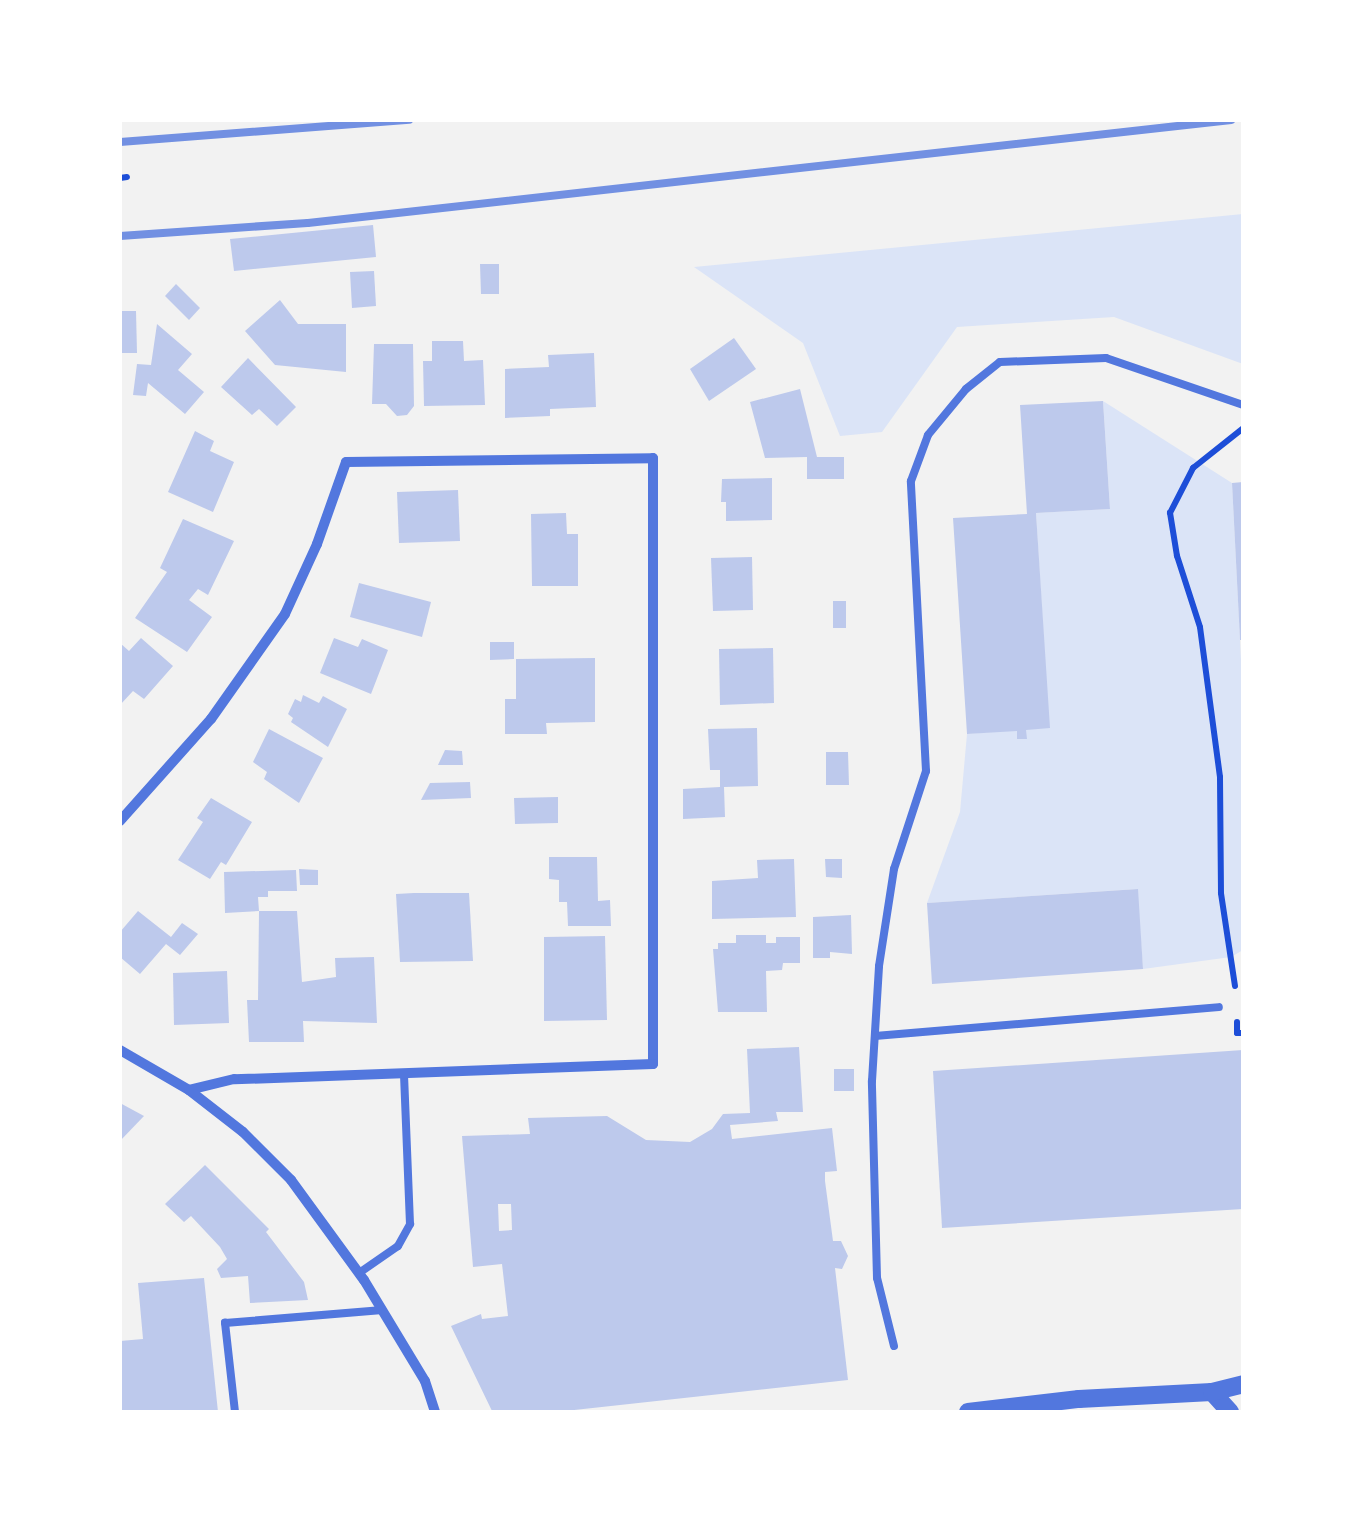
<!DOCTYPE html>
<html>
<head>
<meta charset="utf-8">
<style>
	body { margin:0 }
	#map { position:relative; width:1363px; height:1532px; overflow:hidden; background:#f2f2f2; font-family:Cabin,sans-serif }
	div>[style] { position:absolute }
	.green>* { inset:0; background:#dbe4f7 }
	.building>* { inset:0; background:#bdc9ec }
	.path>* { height:6px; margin:-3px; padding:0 3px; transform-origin:3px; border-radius:3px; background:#1d4ed8 }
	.service>* { height:8px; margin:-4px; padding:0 4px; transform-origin:4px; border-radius:4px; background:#5277de }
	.minor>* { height:10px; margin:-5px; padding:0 5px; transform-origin:5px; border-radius:5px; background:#5277de }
	.tertiary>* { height:18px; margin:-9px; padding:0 9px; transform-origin:9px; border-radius:9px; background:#5277de }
	.rail>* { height:8px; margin:-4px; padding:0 4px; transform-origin:4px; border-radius:4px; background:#7290e2 }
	span { translate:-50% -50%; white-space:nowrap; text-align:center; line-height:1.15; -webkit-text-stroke:8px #fff; paint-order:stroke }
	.frame { position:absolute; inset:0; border:122px solid #fff; pointer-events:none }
</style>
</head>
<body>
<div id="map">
	<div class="green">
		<div style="clip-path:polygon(1243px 214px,1243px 364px,1114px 317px,957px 327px,882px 432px,840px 436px,803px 343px,694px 267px)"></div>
		<div style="clip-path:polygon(1103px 401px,1232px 483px,1243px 699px,1243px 950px,1231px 957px,1143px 969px,1137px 889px,927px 903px,960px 812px,967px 734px,1049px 727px,1036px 513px,1110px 509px)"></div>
	</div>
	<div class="building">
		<div style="clip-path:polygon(373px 225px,376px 257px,234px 271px,230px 239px)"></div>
		<div style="clip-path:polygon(480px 264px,499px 264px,499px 294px,481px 294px)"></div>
		<div style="clip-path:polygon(374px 271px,376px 306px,352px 308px,350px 272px)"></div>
		<div style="clip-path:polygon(176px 284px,200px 308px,189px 320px,165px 296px)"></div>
		<div style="clip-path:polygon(280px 300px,298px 324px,346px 324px,346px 372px,275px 365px,245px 331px)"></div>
		<div style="clip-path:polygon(120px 311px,136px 311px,137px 353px,120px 353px)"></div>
		<div style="clip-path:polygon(157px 324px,192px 354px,178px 370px,204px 392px,185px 414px,148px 383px,146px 396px,133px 395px,137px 364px,151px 365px)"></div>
		<div style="clip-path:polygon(734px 338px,756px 369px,709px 401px,690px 369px)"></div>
		<div style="clip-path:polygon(432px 341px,463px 341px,464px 361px,483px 360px,485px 405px,424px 406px,423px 361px,432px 361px)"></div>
		<div style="clip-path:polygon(374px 344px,413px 344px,414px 406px,407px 415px,397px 416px,386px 404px,372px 404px)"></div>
		<div style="clip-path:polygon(594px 353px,596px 407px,550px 409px,550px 416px,505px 418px,505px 369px,549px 367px,548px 355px)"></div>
		<div style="clip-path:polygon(248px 358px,296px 407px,277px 426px,259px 409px,252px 415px,221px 387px)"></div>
		<div style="clip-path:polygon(800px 389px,817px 457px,844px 457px,844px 479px,807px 479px,807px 457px,765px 458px,750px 402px)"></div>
		<div style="clip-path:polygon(1103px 401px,1110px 509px,1036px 513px,1050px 728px,1026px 730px,1027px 739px,1017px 739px,1017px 731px,967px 734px,953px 518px,1027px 514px,1020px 405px)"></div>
		<div style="clip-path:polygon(195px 431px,214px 441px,210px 451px,234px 462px,213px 512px,168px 492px)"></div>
		<div style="clip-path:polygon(772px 478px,772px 520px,726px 521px,726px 502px,721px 502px,722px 479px)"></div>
		<div style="clip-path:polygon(1243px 482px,1243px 640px,1240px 640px,1232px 483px)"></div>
		<div style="clip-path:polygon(458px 490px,460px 541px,399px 543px,397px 492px)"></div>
		<div style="clip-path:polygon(566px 513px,567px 534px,578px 534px,578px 586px,532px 586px,531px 514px)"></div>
		<div style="clip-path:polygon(183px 519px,234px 541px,208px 595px,198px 589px,189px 600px,212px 617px,187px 652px,135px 618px,167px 572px,160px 568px)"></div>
		<div style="clip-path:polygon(752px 557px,753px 610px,713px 611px,711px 558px)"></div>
		<div style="clip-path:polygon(359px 583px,431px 602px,422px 637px,350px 617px)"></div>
		<div style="clip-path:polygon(833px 601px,846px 601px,846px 628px,833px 628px)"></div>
		<div style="clip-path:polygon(141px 638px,173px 666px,144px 699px,133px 691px,120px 705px,120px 643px,129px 651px)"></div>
		<div style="clip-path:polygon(334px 638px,358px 647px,362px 639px,388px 650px,371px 694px,320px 673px)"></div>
		<div style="clip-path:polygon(490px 642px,514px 642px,514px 659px,490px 660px)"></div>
		<div style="clip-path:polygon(773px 648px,774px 703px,720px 705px,719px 649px)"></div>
		<div style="clip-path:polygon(595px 658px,595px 722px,546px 723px,547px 734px,505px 734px,505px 699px,516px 699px,516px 659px)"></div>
		<div style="clip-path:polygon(303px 695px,319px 703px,323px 696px,347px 709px,328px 747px,291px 722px,293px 718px,288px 714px,295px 699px,301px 702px)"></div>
		<div style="clip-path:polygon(757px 728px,758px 786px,724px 787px,725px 817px,683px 819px,683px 789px,720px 787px,720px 770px,710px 770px,708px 729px)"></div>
		<div style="clip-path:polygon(269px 729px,323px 758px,299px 803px,264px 779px,267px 772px,253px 762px)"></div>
		<div style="clip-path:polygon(445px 750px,462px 751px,463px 765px,438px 765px)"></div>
		<div style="clip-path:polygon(826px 752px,848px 752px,849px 785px,826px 785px)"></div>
		<div style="clip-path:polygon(470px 782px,471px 798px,421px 800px,430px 783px)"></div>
		<div style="clip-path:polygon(558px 797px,558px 823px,515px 824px,514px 798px)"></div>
		<div style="clip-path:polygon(211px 798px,252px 822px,226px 865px,221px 862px,210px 879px,178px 860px,203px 822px,197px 818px)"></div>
		<div style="clip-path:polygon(549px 857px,597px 857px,598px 901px,610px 900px,611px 926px,568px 926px,567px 902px,559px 902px,559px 880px,549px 879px)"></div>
		<div style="clip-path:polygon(794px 859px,796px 917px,712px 919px,712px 881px,758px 878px,757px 860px)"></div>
		<div style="clip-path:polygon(825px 859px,842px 859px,842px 878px,826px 877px)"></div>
		<div style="clip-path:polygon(299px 869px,318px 870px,318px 885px,300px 885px)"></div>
		<div style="clip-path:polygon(296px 870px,297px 891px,268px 891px,268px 897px,258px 897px,259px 911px,225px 913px,224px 872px)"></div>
		<div style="clip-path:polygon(1138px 889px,1143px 969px,932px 984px,927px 903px)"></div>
		<div style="clip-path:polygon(414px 893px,469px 893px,473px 961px,400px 962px,396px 894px)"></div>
		<div style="clip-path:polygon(138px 911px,171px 937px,182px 923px,198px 934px,180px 955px,166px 944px,140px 974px,120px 957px,120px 932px)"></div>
		<div style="clip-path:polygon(259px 911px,297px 911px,302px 982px,336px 977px,335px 958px,374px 957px,377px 1023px,303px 1021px,304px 1042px,249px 1042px,247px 1000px,258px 1000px)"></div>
		<div style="clip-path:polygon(851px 915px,852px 954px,830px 952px,830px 958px,813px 958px,813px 917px)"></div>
		<div style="clip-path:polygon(736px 935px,766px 935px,766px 943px,776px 943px,776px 937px,800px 937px,800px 963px,783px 963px,782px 970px,766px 971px,767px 1012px,718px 1012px,713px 949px,718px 949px,718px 943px,736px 943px)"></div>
		<div style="clip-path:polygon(605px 936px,607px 1020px,544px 1021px,544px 937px)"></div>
		<div style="clip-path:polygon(227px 971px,229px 1023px,174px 1025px,173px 973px)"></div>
		<div style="clip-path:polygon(evenodd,799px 1047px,803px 1112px,776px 1112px,778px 1121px,730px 1125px,732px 1139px,832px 1128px,837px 1171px,825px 1172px,825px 1181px,833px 1241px,841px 1241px,848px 1256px,842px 1269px,835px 1268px,848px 1380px,556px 1412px,492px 1411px,451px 1326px,481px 1314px,482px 1319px,508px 1316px,502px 1264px,473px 1267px,462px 1136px,530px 1134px,528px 1118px,607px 1116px,646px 1140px,690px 1142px,712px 1129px,723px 1114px,750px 1113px,747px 1049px,799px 1047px,498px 1204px,511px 1204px,512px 1230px,499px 1231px,498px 1204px)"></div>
		<div style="clip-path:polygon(1243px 1050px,1243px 1209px,942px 1228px,933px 1071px)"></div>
		<div style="clip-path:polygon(834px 1069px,854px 1069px,854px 1091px,834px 1091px)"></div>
		<div style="clip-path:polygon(120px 1103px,144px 1116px,120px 1141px)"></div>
		<div style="clip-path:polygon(205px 1165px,269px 1229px,266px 1232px,304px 1282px,308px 1300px,250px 1303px,248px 1276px,221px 1278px,217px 1269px,227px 1259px,220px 1247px,191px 1216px,184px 1222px,165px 1204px)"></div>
		<div style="clip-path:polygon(204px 1278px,218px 1412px,120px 1412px,120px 1341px,143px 1339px,138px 1283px)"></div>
	</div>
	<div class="path">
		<div style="left:120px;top:178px;width:7px;rotate:-8deg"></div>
		<div style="left:1235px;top:986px;width:94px;rotate:-98.6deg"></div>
		<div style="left:1221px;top:893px;width:116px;rotate:-90.5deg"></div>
		<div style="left:1220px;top:777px;width:151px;rotate:-97.6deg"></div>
		<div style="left:1200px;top:627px;width:75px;rotate:-107.9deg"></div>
		<div style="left:1177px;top:556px;width:44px;rotate:-99.2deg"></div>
		<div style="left:1170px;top:513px;width:51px;rotate:-62.9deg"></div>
		<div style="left:1193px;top:468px;width:63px;rotate:-38.5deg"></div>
		<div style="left:1237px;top:1022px;width:11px;rotate:90deg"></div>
		<div style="left:1237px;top:1033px;width:6px"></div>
	</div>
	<div class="service">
		<div style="left:875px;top:1036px;width:345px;rotate:-4.8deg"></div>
		<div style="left:359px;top:1273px;width:47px;rotate:-34.7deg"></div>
		<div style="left:398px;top:1246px;width:25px;rotate:-61deg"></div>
		<div style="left:410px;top:1224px;width:151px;rotate:-92.3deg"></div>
		<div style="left:894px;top:1346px;width:70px;rotate:-104deg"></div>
		<div style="left:877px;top:1278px;width:197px;rotate:-91.5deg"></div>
		<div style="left:872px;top:1081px;width:115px;rotate:-86.5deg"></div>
		<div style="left:879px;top:966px;width:98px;rotate:-81.2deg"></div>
		<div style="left:894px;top:869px;width:103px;rotate:-71.9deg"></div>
		<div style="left:926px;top:771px;width:290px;rotate:-93deg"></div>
		<div style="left:911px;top:481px;width:49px;rotate:-69.7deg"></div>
		<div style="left:928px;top:435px;width:60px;rotate:-50.4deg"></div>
		<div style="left:966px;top:389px;width:43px;rotate:-38.5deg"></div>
		<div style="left:1000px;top:362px;width:106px;rotate:-2.2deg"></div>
		<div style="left:1106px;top:358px;width:145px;rotate:18.9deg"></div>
		<div style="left:235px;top:1412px;width:90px;rotate:-96.4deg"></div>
		<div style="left:225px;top:1323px;width:158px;rotate:-4.7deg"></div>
	</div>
	<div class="minor">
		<div style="left:120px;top:821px;width:137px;rotate:-48.3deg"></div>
		<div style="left:211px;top:719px;width:128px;rotate:-54.8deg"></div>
		<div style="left:285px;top:614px;width:77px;rotate:-65.4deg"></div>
		<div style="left:317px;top:544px;width:87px;rotate:-70.5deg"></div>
		<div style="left:346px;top:462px;width:307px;rotate:-0.7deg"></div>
		<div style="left:653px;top:458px;width:606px;rotate:90deg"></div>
		<div style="left:653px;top:1064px;width:419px;rotate:177.9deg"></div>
		<div style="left:234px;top:1079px;width:46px;rotate:166.3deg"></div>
		<div style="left:120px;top:1050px;width:80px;rotate:30.1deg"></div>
		<div style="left:189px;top:1090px;width:68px;rotate:37.9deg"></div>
		<div style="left:243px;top:1132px;width:68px;rotate:45deg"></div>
		<div style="left:291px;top:1180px;width:124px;rotate:53.9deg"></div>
		<div style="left:364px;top:1280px;width:118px;rotate:58.9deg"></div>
		<div style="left:425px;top:1381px;width:33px;rotate:72deg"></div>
	</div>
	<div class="tertiary">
		<div style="left:1212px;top:1392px;width:27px;rotate:48deg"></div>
		<div style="left:968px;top:1412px;width:112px;rotate:-6.7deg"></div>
		<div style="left:1079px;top:1399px;width:133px;rotate:-3deg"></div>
		<div style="left:1212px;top:1392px;width:32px;rotate:-14deg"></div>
	</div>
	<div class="rail">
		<div style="left:120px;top:142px;width:290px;rotate:-4.4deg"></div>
		<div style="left:120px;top:236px;width:188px;rotate:-4deg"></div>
		<div style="left:308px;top:223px;width:929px;rotate:-6.37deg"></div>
	</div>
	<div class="frame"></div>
</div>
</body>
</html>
